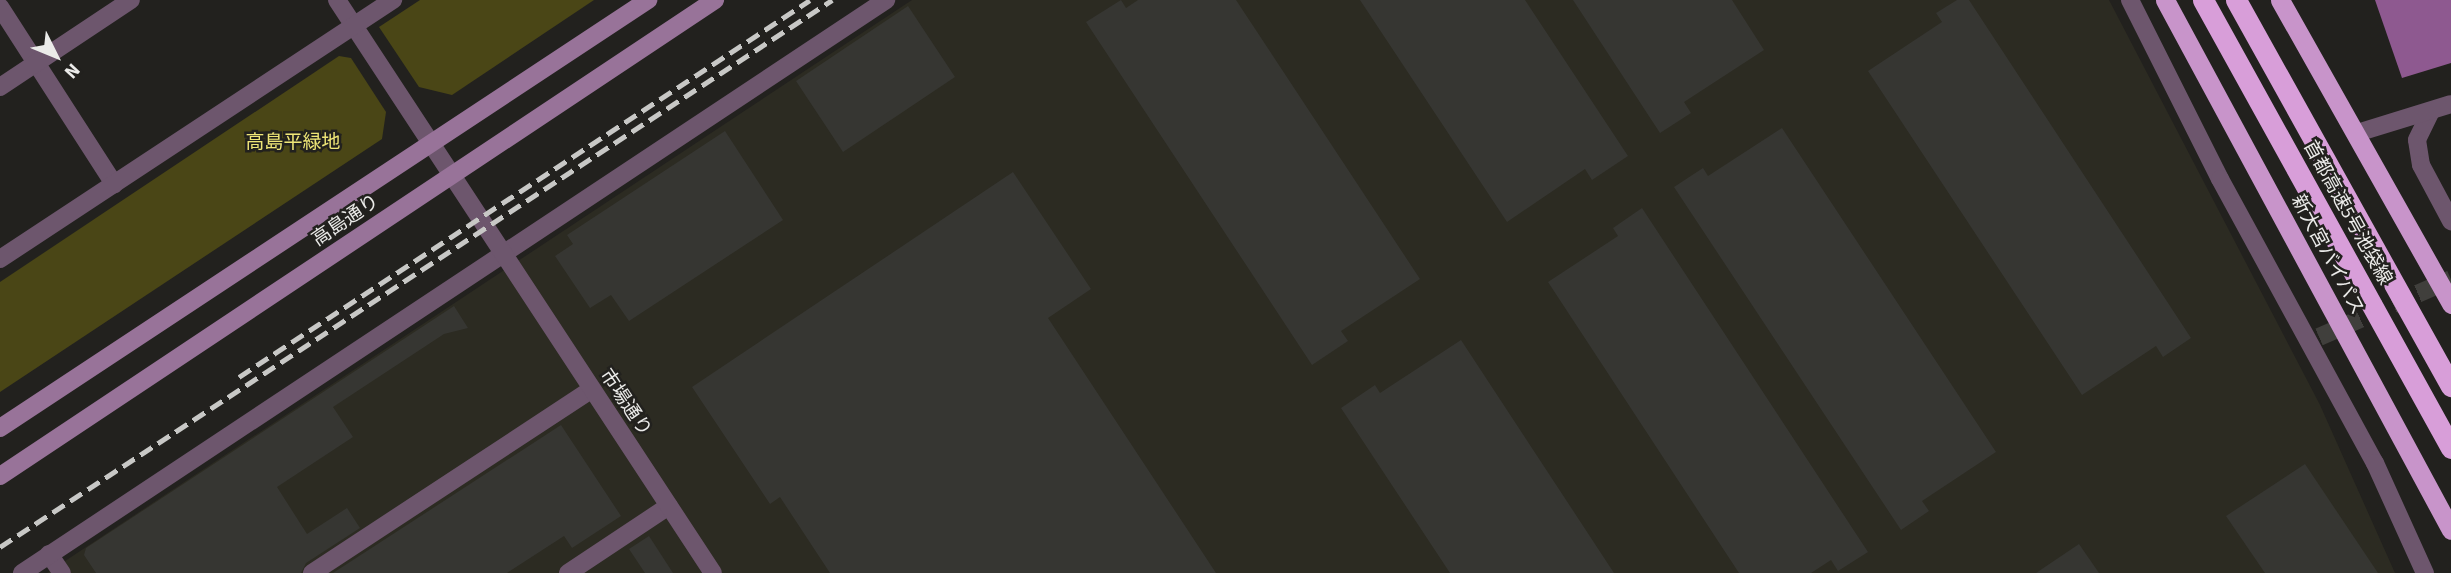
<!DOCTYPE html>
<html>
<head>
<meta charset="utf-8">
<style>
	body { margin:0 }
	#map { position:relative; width:2451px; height:573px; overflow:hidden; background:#22211e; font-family:"Source Sans 3","Noto Sans JP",sans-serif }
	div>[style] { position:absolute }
	.built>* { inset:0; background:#2c2b22 }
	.green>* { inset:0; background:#4a4616 }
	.water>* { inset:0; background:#8e5990 }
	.building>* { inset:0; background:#363632 }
	.minor-tunnel>* { height:18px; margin-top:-9px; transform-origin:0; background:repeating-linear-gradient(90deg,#403f3c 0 18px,transparent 0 27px) }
	.minor>* { height:18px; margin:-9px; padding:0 9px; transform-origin:9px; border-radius:9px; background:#6d566d }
	.tertiary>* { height:18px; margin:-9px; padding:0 9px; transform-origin:9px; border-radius:9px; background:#6d566d }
	.secondary>* { height:18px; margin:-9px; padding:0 9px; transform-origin:9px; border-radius:9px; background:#987399 }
	.trunk>* { height:19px; margin:-9.5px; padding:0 9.5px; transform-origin:9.5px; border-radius:9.5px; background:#c894ca }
	.rail>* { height:5px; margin-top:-2.5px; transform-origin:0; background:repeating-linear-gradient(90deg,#c8c8c6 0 14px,transparent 0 21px) }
	.motorway-bridge>* { height:21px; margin:-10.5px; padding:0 10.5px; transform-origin:10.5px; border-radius:10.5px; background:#d89ed9 }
	span { translate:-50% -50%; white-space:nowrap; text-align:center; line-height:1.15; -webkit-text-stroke:5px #22211e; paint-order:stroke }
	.park-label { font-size:19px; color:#efe677 }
	.street-label { font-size:19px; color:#ebebe9 }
	.north { position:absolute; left:21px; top:21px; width:70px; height:70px; -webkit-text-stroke:5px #22211e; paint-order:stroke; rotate:133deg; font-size:19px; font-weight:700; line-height:28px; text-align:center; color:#ebebe9 }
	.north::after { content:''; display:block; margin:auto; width:24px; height:32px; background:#ebebe9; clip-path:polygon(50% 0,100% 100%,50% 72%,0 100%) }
</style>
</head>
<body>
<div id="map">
	<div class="built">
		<div style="clip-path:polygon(912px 0,2109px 0,2320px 405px,2395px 573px,47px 573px)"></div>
	</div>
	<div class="green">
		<div style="clip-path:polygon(420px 0,594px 0,452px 95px,419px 87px,379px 27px)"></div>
		<div style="clip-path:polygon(339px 56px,351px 58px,386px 112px,382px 139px,0 392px,0 282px)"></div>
	</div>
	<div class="water">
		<div style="clip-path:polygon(2375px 0,2451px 0,2451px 63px,2402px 78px)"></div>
	</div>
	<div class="building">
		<div style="clip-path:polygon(1121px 0,1126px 8px,1138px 0,1236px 0,1420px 279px,1341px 331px,1348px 341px,1312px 365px,1086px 22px)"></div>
		<div style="clip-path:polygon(1360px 0,1525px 0,1628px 156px,1592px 180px,1585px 169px,1507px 222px)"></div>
		<div style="clip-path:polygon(1573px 0,1732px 0,1764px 50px,1684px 102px,1691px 113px,1660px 133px)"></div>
		<div style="clip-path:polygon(1957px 0,1969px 0,2191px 338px,2163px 357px,2156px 346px,2082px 395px,1868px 71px,1942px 22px,1936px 13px)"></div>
		<div style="clip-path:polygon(908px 6px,955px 77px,843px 152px,796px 81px)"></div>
		<div style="clip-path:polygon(1782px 128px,1996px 452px,1922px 501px,1929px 511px,1901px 530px,1674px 187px,1703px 168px,1708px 176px)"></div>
		<div style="clip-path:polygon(725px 131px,783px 220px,629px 321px,611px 295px,590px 308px,555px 256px,573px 244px,567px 235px)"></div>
		<div style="clip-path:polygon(1013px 172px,1091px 289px,1048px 318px,1216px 573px,830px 573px,780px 497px,770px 504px,692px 387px)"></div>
		<div style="clip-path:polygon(1642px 208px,1868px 552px,1838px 571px,1831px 560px,1811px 573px,1739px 573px,1548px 282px,1618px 236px,1613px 228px)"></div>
		<div style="clip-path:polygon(454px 306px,468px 328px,444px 334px,333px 407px,353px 437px,277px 487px,307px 534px,347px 508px,360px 528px,306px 563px,301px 573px,96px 573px,84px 555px,86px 548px)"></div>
		<div style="clip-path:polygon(1461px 340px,1614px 573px,1450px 573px,1341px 408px,1375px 385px,1380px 393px)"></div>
		<div style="clip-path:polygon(561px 425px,621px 516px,572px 548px,564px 536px,507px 573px,333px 573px)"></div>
		<div style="clip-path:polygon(2305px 464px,2378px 573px,2265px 573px,2226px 516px)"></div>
		<div style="clip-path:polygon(649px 536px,673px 573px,645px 573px,629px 549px)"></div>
		<div style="clip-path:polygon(2079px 544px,2099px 573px,2036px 573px)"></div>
	</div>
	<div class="minor-tunnel">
		<div style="left:2319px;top:337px;width:144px;rotate:-23.7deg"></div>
	</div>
	<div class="minor">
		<div style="left:2130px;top:0;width:200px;rotate:63.3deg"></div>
		<div style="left:2220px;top:179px;width:324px;rotate:61.4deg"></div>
		<div style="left:2375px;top:463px;width:121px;rotate:65.6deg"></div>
		<div style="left:0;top:7px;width:211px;rotate:57.2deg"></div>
		<div style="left:0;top:87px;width:157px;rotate:-33.6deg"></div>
		<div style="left:2431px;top:111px;width:32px;rotate:116deg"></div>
		<div style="left:2417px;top:140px;width:25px;rotate:81deg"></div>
		<div style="left:2421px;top:165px;width:64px;rotate:61.8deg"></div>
		<div style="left:49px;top:554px;width:23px;rotate:56deg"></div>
		<div style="left:22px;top:573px;width:1037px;rotate:-33.55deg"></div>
		<div style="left:312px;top:573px;width:334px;rotate:-33.3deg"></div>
		<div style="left:568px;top:573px;width:121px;rotate:-33.6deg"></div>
	</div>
	<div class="tertiary">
		<div style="left:337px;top:0;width:685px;rotate:56.73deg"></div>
		<div style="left:2357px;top:133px;width:98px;rotate:-17.1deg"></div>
		<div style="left:0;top:259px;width:471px;rotate:-33.4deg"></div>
	</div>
	<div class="secondary">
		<div style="left:0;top:428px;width:777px;rotate:-33.44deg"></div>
		<div style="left:0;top:476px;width:859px;rotate:-33.65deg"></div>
	</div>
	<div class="trunk">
		<div style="left:2165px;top:0;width:602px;rotate:61.65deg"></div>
		<div style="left:2280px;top:0;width:349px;rotate:60.6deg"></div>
	</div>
	<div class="rail">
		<div style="left:239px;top:377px;width:684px;rotate:-33.43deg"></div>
		<div style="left:0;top:547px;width:996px;rotate:-33.32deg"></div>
	</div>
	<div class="motorway-bridge">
		<div style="left:2203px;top:0;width:512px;rotate:61.03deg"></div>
		<div style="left:2236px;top:0;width:442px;rotate:60.9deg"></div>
	</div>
	<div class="park-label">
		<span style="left:293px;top:143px">高島平緑地</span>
	</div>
	<div class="street-label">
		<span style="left:2347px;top:213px;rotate:61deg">首都高速5号池袋線</span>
		<span style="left:346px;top:221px;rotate:-34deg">高島通り</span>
		<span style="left:2327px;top:255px;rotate:62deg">新大宮バイパス</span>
		<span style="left:625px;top:403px;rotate:56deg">市場通り</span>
	</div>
	<div class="north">N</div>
</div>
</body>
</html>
